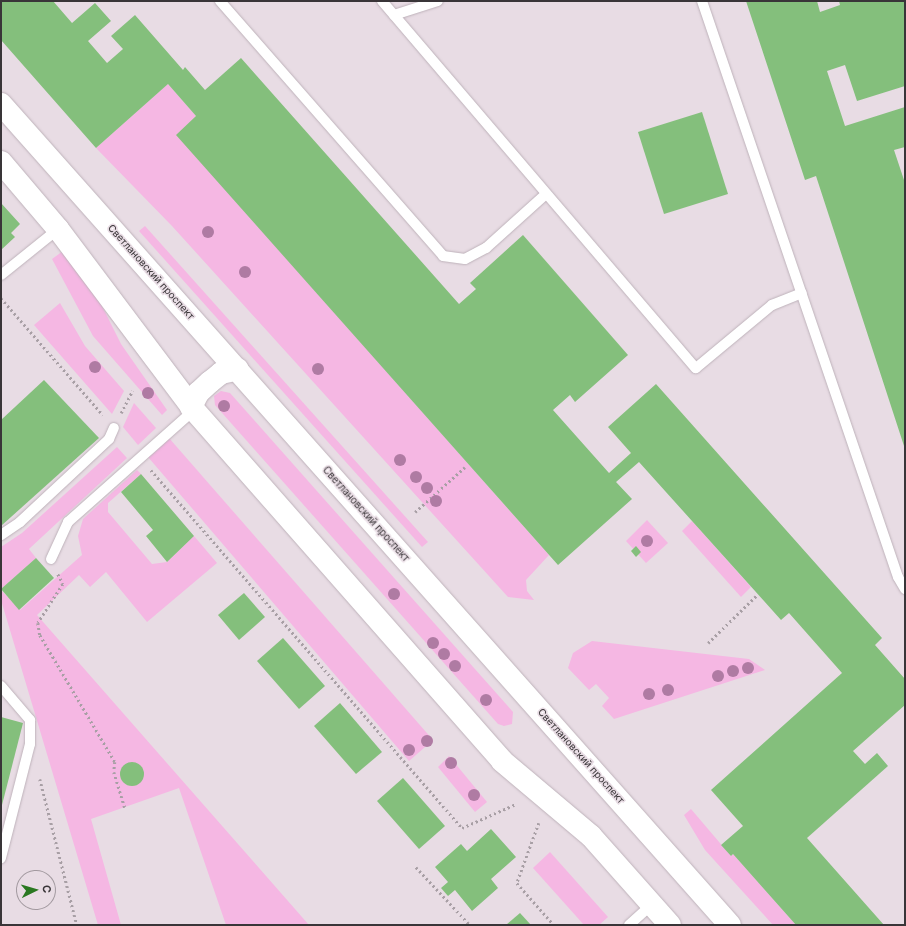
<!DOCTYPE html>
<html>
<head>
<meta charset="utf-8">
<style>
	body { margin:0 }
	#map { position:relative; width:906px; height:926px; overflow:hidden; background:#e8dce4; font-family:Inter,sans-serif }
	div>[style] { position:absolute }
	.green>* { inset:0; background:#f5b7e3 }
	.building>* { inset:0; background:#84bf7c }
	.round { border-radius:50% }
	.path>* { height:2.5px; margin-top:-1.25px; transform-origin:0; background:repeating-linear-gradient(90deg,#a89fa5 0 2px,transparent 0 5px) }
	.roads { filter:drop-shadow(0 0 1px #beb2ba) drop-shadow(0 0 1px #beb2ba) }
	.lane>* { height:10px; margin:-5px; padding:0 5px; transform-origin:5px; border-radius:5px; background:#fff }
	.secondary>* { height:22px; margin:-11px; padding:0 11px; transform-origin:11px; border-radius:11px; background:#fff }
	.trees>* { width:12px; height:12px; margin:-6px; border-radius:50%; background:#af7ba3 }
	span { translate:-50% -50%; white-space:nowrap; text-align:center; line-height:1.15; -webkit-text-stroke:3px #e8dce4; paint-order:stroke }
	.street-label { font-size:10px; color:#393538 }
	.frame { position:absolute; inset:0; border:2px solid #393538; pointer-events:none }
	.north { position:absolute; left:16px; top:870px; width:40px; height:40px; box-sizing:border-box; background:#e8dce4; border:1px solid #a2999f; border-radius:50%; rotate:85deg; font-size:11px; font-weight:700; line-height:16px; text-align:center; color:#393538 }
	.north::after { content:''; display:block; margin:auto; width:14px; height:18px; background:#2a7821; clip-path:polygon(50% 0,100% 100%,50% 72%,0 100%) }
</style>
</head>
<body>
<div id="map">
	<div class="green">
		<div style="clip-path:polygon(168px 84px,196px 116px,177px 135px,549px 555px,526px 580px,527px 591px,534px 600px,508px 597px,172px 226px,96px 148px)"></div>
		<div style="clip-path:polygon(145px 226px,428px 542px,422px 547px,139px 231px)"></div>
		<div style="clip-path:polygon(63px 251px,98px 298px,121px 344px,167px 410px,162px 415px,93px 336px,52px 259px)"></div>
		<div style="clip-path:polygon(60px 303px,85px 346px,124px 391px,112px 414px,34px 325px)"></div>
		<div style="clip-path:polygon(221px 391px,230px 393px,513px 712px,512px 724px,504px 726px,498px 724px,215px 405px,214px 396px)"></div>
		<div style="clip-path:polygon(134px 403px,156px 428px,138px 445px,123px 427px)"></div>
		<div style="clip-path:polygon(169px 438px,433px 740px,409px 761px,148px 457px)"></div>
		<div style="clip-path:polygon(117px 447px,127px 458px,29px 549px,36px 558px,1px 589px,1px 547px,22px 533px)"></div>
		<div style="clip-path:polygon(137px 470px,141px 474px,108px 503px,108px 512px,152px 564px,167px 562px,194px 536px,217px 563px,147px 622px,106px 572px,90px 587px,79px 575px,37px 615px,309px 925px,226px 925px,179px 788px,91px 819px,121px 925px,98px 925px,1px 600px,1px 590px,20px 610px,82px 555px,78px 536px,83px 519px)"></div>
		<div style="clip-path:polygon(647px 520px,668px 543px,646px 563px,626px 541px)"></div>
		<div style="clip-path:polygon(692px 521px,751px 587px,741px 597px,682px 531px)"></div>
		<div style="clip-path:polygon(592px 641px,749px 659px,765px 670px,614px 719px,602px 706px,609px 698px,596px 684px,589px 690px,568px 668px,573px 653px)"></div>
		<div style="clip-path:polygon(449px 756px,487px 802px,475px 812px,438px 767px)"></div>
		<div style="clip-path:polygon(691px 809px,731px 856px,733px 854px,796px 925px,773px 925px,705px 850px,684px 815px)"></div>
		<div style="clip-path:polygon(550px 852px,608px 917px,599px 925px,584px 925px,533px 868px)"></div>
	</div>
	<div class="building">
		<div style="clip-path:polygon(1px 1px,53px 1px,72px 23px,95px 3px,111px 21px,88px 41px,107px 63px,123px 49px,111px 36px,135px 15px,183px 70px,185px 67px,205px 90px,241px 58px,459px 304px,476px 289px,470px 283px,523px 235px,628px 355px,575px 402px,570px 395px,553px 410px,609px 473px,631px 453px,608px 427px,656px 384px,882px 638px,875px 645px,905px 679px,905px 705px,853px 751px,865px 764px,877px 753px,888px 766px,807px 838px,884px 925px,796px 925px,733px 854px,731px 856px,721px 845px,743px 826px,711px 790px,842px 673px,789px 613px,781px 620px,639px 462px,616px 482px,632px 499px,558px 565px,176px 135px,196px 116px,168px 84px,96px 148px,1px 40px)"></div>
		<div style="clip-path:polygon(746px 1px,817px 1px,820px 12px,840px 5px,839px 1px,905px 1px,905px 86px,857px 101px,845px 65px,827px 71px,845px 126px,905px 107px,905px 147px,894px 150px,905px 183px,905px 449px,816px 176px,805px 180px)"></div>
		<div style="clip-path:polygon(702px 112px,728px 194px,664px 214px,638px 132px)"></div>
		<div style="clip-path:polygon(1px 203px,20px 224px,11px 233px,15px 237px,1px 250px)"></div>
		<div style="clip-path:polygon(44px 380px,99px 438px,1px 526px,1px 420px)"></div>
		<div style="clip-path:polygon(141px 474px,194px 536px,167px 562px,146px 536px,153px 530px,121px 492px)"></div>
		<div style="clip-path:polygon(636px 546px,641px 552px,636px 557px,631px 551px)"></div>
		<div style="clip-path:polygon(36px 558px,54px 578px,19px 610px,1px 589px)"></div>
		<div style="clip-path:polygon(244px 593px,265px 617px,239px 640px,218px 615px)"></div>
		<div style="clip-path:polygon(283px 638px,325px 686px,299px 709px,257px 661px)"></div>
		<div style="clip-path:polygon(340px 703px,382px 752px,356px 774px,314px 726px)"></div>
		<div style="clip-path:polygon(1px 717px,23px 723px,2px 805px,1px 805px)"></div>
		<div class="round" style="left:120px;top:762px;width:24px;height:24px"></div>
		<div style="clip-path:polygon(403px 778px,445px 826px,419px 849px,377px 801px)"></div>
		<div style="clip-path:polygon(491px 829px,516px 857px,491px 879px,498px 888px,472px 911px,455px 890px,448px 896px,441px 888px,448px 882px,435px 867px,461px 844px,467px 851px)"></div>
		<div style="clip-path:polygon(520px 913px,531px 925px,506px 925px)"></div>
	</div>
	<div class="path">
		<div style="left:1px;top:298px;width:155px;rotate:48.9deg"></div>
		<div style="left:121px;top:413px;width:25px;rotate:-63deg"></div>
		<div style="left:151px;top:470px;width:474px;rotate:49deg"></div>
		<div style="left:462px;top:828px;width:59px;rotate:-24deg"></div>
		<div style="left:415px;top:512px;width:67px;rotate:-42deg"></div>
		<div style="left:58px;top:574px;width:11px;rotate:63deg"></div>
		<div style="left:63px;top:584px;width:46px;rotate:122.7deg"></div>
		<div style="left:38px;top:623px;width:12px;rotate:81deg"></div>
		<div style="left:40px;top:635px;width:147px;rotate:59.4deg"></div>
		<div style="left:115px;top:762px;width:10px;rotate:96deg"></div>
		<div style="left:114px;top:772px;width:37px;rotate:73deg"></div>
		<div style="left:708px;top:643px;width:69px;rotate:-44.4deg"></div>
		<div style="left:40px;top:779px;width:151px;rotate:75.8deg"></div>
		<div style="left:539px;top:823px;width:64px;rotate:110.1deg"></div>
		<div style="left:517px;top:883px;width:56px;rotate:48.6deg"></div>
		<div style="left:416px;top:867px;width:79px;rotate:47deg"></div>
	</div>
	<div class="roads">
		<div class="lane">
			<div style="left:220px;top:1px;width:339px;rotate:48.8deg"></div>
			<div style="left:443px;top:256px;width:22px;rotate:8deg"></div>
			<div style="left:465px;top:259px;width:24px;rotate:-28deg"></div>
			<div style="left:486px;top:248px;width:81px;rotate:-42deg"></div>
			<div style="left:382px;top:1px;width:483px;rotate:49.5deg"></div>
			<div style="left:696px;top:368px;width:99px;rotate:-39.7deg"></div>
			<div style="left:772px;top:305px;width:32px;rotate:-22deg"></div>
			<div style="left:702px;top:1px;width:608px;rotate:71.21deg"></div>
			<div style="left:898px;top:577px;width:14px;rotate:60deg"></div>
			<div style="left:394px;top:15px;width:46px;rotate:-17.7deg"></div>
			<div style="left:1px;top:275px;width:73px;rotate:-38.9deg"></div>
			<div style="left:1px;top:535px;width:23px;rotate:-34deg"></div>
			<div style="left:20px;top:522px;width:122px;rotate:-43deg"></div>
			<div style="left:109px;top:439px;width:12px;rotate:-66deg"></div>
			<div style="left:51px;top:559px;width:41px;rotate:-65.3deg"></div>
			<div style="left:68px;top:522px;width:169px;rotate:-41.6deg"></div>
			<div style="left:1px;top:686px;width:45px;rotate:49.5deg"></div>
			<div style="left:30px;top:720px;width:24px;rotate:90deg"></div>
			<div style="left:30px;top:744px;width:118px;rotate:104.3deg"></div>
			<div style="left:629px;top:925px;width:31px;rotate:-42deg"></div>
		</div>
		<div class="secondary">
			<div style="left:1px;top:104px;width:1098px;rotate:48.4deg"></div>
			<div style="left:1px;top:162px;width:88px;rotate:49.6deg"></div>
			<div style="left:58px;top:229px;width:226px;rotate:53.1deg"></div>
			<div style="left:194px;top:410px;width:467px;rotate:48.7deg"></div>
			<div style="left:502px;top:761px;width:116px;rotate:40.1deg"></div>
			<div style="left:591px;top:836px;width:119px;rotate:48.4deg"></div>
			<div style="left:191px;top:407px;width:16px;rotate:-63deg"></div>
			<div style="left:198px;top:393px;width:16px;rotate:-43deg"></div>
			<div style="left:210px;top:382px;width:14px;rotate:-39deg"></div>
			<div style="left:221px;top:373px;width:17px;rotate:-13deg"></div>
		</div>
	</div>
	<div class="trees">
		<div style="left:208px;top:232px"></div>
		<div style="left:245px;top:272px"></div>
		<div style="left:95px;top:367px"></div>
		<div style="left:318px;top:369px"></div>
		<div style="left:148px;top:393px"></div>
		<div style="left:224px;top:406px"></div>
		<div style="left:400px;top:460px"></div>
		<div style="left:416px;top:477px"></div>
		<div style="left:427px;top:488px"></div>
		<div style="left:436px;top:501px"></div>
		<div style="left:647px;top:541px"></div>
		<div style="left:394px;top:594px"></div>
		<div style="left:433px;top:643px"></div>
		<div style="left:444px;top:654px"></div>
		<div style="left:455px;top:666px"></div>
		<div style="left:748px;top:668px"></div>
		<div style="left:733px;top:671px"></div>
		<div style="left:718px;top:676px"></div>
		<div style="left:668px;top:690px"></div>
		<div style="left:649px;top:694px"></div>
		<div style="left:486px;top:700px"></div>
		<div style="left:427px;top:741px"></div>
		<div style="left:409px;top:750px"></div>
		<div style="left:451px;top:763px"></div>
		<div style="left:474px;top:795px"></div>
	</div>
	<div class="street-label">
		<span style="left:151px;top:272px;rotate:48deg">Светлановский проспект</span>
		<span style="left:366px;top:514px;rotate:48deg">Светлановский проспект</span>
		<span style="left:581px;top:756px;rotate:48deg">Светлановский проспект</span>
	</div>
	<div class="frame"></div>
	<div class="north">С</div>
</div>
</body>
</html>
